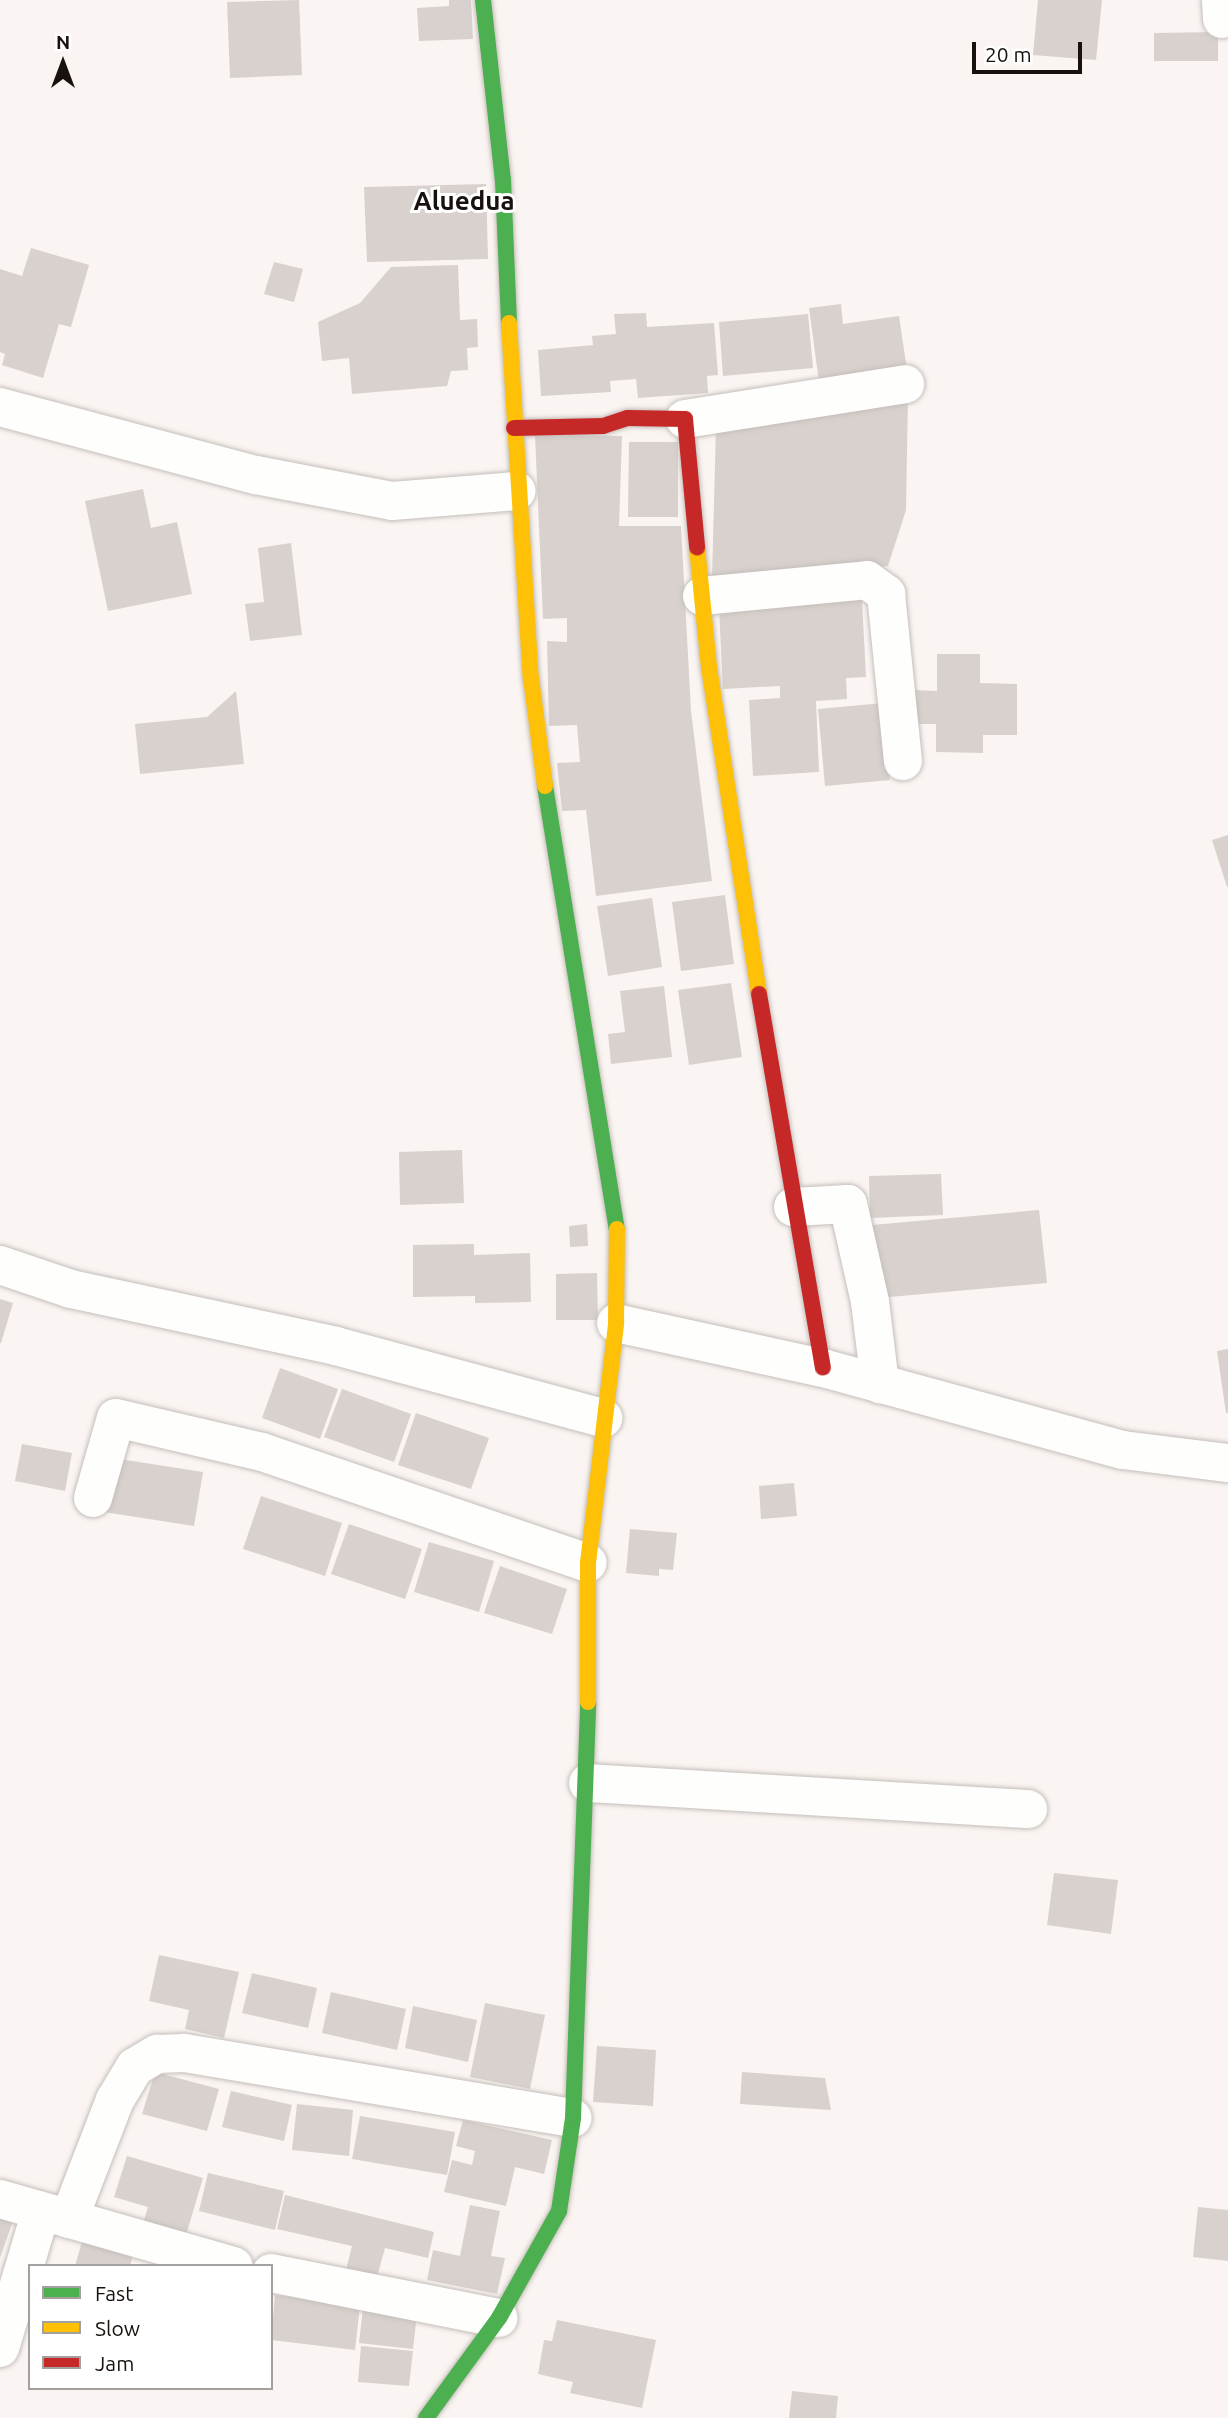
<!DOCTYPE html>
<html>
<head>
<meta charset="utf-8">
<style>
	body { margin:0 }
	#map { position:relative; width:1228px; height:2418px; overflow:hidden; background:#faf5f2; font-family:Ubuntu,sans-serif }
	div>[style] { position:absolute }
	.building>* { inset:0; background:#d8d1ce }
	.roads { filter:drop-shadow(0 0 2px #c5beba) drop-shadow(0 0 2px #c5beba) }
	.street>* { height:38px; margin:-19px; padding:0 19px; transform-origin:19px; border-radius:19px; background:#fefefd }
	.fast>* { height:16px; margin:-8px; padding:0 8px; transform-origin:8px; border-radius:8px; background:#4caf50 }
	.slow>* { height:16px; margin:-8px; padding:0 8px; transform-origin:8px; border-radius:8px; background:#ffc107 }
	.jam>* { height:16px; margin:-8px; padding:0 8px; transform-origin:8px; border-radius:8px; background:#c62828 }
	span { translate:-50% -50%; white-space:nowrap; text-align:center; line-height:1.15; -webkit-text-stroke:6px #fff; paint-order:stroke }
	.quarter-label { font-size:26px; color:#19110d; font-weight:700 }
	.legend { position:absolute; left:28px; top:2264px; width:245px; height:126px; box-sizing:border-box; background:#fff; border:2px solid #a3a09e; margin:0; padding:9px 12px; list-style:none; font-size:21px; color:#19110d }
	.legend li { display:flex; align-items:center; gap:14px; height:35px }
	.legend b { width:35px; border:2px solid #a3a09e }
	.north { position:absolute; left:28px; top:28px; width:70px; height:70px; -webkit-text-stroke:5px #fff; paint-order:stroke; rotate:0deg; font-size:19px; font-weight:700; line-height:28px; text-align:center; color:#19110d }
	.north::after { content:''; display:block; margin:auto; width:24px; height:32px; background:#19110d; clip-path:polygon(50% 0,100% 100%,50% 72%,0 100%) }
	.scale { position:absolute; left:972px; top:42px; width:110px; height:32px; box-sizing:border-box; border:4px solid #19110d; border-top:0; padding-left:9px; font-size:21px; line-height:24px; white-space:nowrap; color:#19110d; -webkit-text-stroke:5px #fff; paint-order:stroke }
</style>
</head>
<body>
<div id="map">
	<div class="building">
		<div style="clip-path:polygon(299px 0,302px 75px,230px 78px,227px 2px)"></div>
		<div style="clip-path:polygon(449px 0,471px 0,473px 39px,419px 41px,417px 8px,449px 6px)"></div>
		<div style="clip-path:polygon(1038px 0,1102px 0,1096px 60px,1033px 55px)"></div>
		<div style="clip-path:polygon(1218px 32px,1218px 61px,1154px 61px,1154px 33px)"></div>
		<div style="clip-path:polygon(486px 184px,488px 259px,367px 262px,364px 187px)"></div>
		<div style="clip-path:polygon(31px 248px,89px 265px,71px 327px,59px 324px,43px 378px,2px 365px,5px 354px,0 352px,0 269px,22px 276px)"></div>
		<div style="clip-path:polygon(274px 262px,303px 269px,294px 302px,264px 294px)"></div>
		<div style="clip-path:polygon(458px 265px,460px 320px,477px 319px,478px 347px,467px 348px,468px 370px,451px 371px,447px 386px,352px 394px,349px 358px,322px 361px,318px 322px,360px 303px,391px 267px)"></div>
		<div style="clip-path:polygon(841px 304px,843px 324px,899px 316px,907px 370px,819px 382px,809px 308px)"></div>
		<div style="clip-path:polygon(646px 313px,647px 327px,714px 323px,718px 375px,707px 376px,708px 393px,638px 398px,636px 379px,610px 381px,611px 392px,541px 396px,538px 350px,593px 345px,592px 336px,616px 334px,614px 314px)"></div>
		<div style="clip-path:polygon(808px 314px,813px 368px,723px 376px,719px 322px)"></div>
		<div style="clip-path:polygon(908px 393px,906px 510px,888px 566px,712px 579px,716px 426px)"></div>
		<div style="clip-path:polygon(535px 435px,622px 436px,619px 526px,681px 526px,691px 711px,712px 881px,596px 896px,586px 810px,562px 811px,557px 763px,580px 762px,577px 725px,549px 726px,547px 641px,567px 642px,567px 618px,543px 619px)"></div>
		<div style="clip-path:polygon(629px 442px,678px 442px,678px 517px,628px 517px)"></div>
		<div style="clip-path:polygon(143px 489px,151px 528px,177px 522px,192px 594px,108px 611px,85px 501px)"></div>
		<div style="clip-path:polygon(291px 543px,302px 635px,250px 641px,245px 604px,264px 602px,258px 548px)"></div>
		<div style="clip-path:polygon(862px 600px,866px 677px,846px 678px,847px 699px,816px 701px,819px 772px,753px 776px,749px 700px,780px 698px,780px 686px,723px 689px,719px 608px)"></div>
		<div style="clip-path:polygon(937px 654px,980px 654px,980px 683px,1017px 684px,1017px 735px,983px 735px,983px 753px,936px 752px,936px 724px,912px 724px,913px 690px,937px 691px)"></div>
		<div style="clip-path:polygon(236px 691px,244px 764px,140px 774px,135px 724px,207px 717px)"></div>
		<div style="clip-path:polygon(883px 703px,890px 780px,825px 786px,818px 709px)"></div>
		<div style="clip-path:polygon(1228px 835px,1228px 887px,1227px 887px,1212px 840px)"></div>
		<div style="clip-path:polygon(725px 895px,734px 964px,681px 971px,672px 902px)"></div>
		<div style="clip-path:polygon(652px 898px,662px 967px,608px 976px,597px 906px)"></div>
		<div style="clip-path:polygon(731px 983px,742px 1057px,689px 1065px,678px 990px)"></div>
		<div style="clip-path:polygon(664px 986px,672px 1057px,611px 1064px,608px 1034px,625px 1032px,620px 991px)"></div>
		<div style="clip-path:polygon(462px 1150px,464px 1203px,400px 1205px,399px 1152px)"></div>
		<div style="clip-path:polygon(941px 1174px,943px 1215px,870px 1218px,869px 1176px)"></div>
		<div style="clip-path:polygon(1039px 1210px,1047px 1283px,878px 1298px,872px 1225px)"></div>
		<div style="clip-path:polygon(587px 1224px,588px 1246px,570px 1247px,569px 1226px)"></div>
		<div style="clip-path:polygon(474px 1244px,474px 1255px,530px 1253px,531px 1302px,475px 1303px,475px 1296px,413px 1297px,413px 1245px)"></div>
		<div style="clip-path:polygon(597px 1273px,598px 1320px,556px 1320px,556px 1274px)"></div>
		<div style="clip-path:polygon(0 1299px,13px 1303px,1px 1343px,0 1343px)"></div>
		<div style="clip-path:polygon(1228px 1349px,1228px 1413px,1226px 1413px,1217px 1351px)"></div>
		<div style="clip-path:polygon(280px 1368px,338px 1389px,320px 1439px,262px 1418px)"></div>
		<div style="clip-path:polygon(342px 1389px,411px 1414px,394px 1462px,324px 1437px)"></div>
		<div style="clip-path:polygon(416px 1413px,489px 1438px,471px 1489px,398px 1465px)"></div>
		<div style="clip-path:polygon(22px 1444px,72px 1453px,65px 1491px,15px 1481px)"></div>
		<div style="clip-path:polygon(113px 1458px,203px 1472px,194px 1526px,104px 1512px)"></div>
		<div style="clip-path:polygon(794px 1483px,797px 1516px,761px 1519px,759px 1486px)"></div>
		<div style="clip-path:polygon(261px 1496px,342px 1523px,325px 1576px,243px 1549px)"></div>
		<div style="clip-path:polygon(349px 1524px,422px 1549px,405px 1599px,331px 1574px)"></div>
		<div style="clip-path:polygon(630px 1529px,677px 1533px,673px 1570px,659px 1569px,659px 1576px,626px 1573px)"></div>
		<div style="clip-path:polygon(429px 1542px,494px 1561px,479px 1612px,414px 1592px)"></div>
		<div style="clip-path:polygon(500px 1566px,567px 1589px,552px 1634px,484px 1613px)"></div>
		<div style="clip-path:polygon(1054px 1873px,1118px 1880px,1111px 1934px,1047px 1925px)"></div>
		<div style="clip-path:polygon(159px 1955px,239px 1972px,224px 2038px,185px 2029px,189px 2010px,149px 2001px)"></div>
		<div style="clip-path:polygon(252px 1973px,317px 1988px,308px 2028px,242px 2013px)"></div>
		<div style="clip-path:polygon(331px 1992px,406px 2009px,397px 2050px,322px 2033px)"></div>
		<div style="clip-path:polygon(485px 2003px,545px 2015px,530px 2089px,470px 2077px)"></div>
		<div style="clip-path:polygon(413px 2006px,477px 2020px,468px 2062px,405px 2048px)"></div>
		<div style="clip-path:polygon(597px 2046px,656px 2050px,653px 2106px,593px 2102px)"></div>
		<div style="clip-path:polygon(155px 2072px,219px 2089px,207px 2131px,142px 2114px)"></div>
		<div style="clip-path:polygon(742px 2072px,825px 2078px,831px 2110px,740px 2104px)"></div>
		<div style="clip-path:polygon(231px 2091px,292px 2105px,284px 2141px,222px 2127px)"></div>
		<div style="clip-path:polygon(297px 2104px,353px 2110px,349px 2156px,292px 2150px)"></div>
		<div style="clip-path:polygon(360px 2116px,455px 2132px,447px 2175px,352px 2159px)"></div>
		<div style="clip-path:polygon(463px 2120px,552px 2140px,544px 2174px,515px 2167px,506px 2206px,444px 2192px,452px 2160px,472px 2165px,475px 2151px,456px 2146px)"></div>
		<div style="clip-path:polygon(127px 2156px,203px 2178px,184px 2242px,141px 2230px,148px 2207px,114px 2197px)"></div>
		<div style="clip-path:polygon(208px 2173px,284px 2191px,275px 2230px,199px 2211px)"></div>
		<div style="clip-path:polygon(285px 2195px,434px 2232px,428px 2258px,385px 2248px,377px 2277px,346px 2270px,352px 2246px,277px 2229px)"></div>
		<div style="clip-path:polygon(470px 2205px,500px 2211px,491px 2256px,505px 2258px,497px 2294px,427px 2280px,433px 2250px,460px 2256px)"></div>
		<div style="clip-path:polygon(1198px 2207px,1228px 2210px,1228px 2261px,1193px 2257px)"></div>
		<div style="clip-path:polygon(0 2210px,15px 2215px,0 2258px)"></div>
		<div style="clip-path:polygon(83px 2238px,134px 2253px,130px 2266px,75px 2266px)"></div>
		<div style="clip-path:polygon(275px 2295px,360px 2306px,355px 2350px,271px 2340px)"></div>
		<div style="clip-path:polygon(363px 2308px,417px 2314px,413px 2349px,359px 2343px)"></div>
		<div style="clip-path:polygon(557px 2320px,656px 2340px,642px 2408px,570px 2393px,573px 2382px,538px 2374px,544px 2340px,552px 2341px)"></div>
		<div style="clip-path:polygon(361px 2346px,413px 2351px,409px 2386px,358px 2382px)"></div>
		<div style="clip-path:polygon(792px 2391px,838px 2396px,836px 2418px,789px 2418px)"></div>
	</div>
	<div class="roads">
		<div class="street">
			<div style="left:1221px;top:0;width:19px;rotate:87deg"></div>
			<div style="left:0;top:407px;width:265px;rotate:14.9deg"></div>
			<div style="left:256px;top:475px;width:138px;rotate:10.8deg"></div>
			<div style="left:392px;top:501px;width:125px;rotate:-4.6deg"></div>
			<div style="left:685px;top:419px;width:223px;rotate:-9deg"></div>
			<div style="left:702px;top:596px;width:166px;rotate:-5.5deg"></div>
			<div style="left:867px;top:580px;width:24px;rotate:36deg"></div>
			<div style="left:886px;top:594px;width:168px;rotate:84.2deg"></div>
			<div style="left:793px;top:1207px;width:55px;rotate:-3.1deg"></div>
			<div style="left:848px;top:1204px;width:100px;rotate:77.3deg"></div>
			<div style="left:870px;top:1302px;width:83px;rotate:83deg"></div>
			<div style="left:0;top:1265px;width:75px;rotate:18.7deg"></div>
			<div style="left:71px;top:1289px;width:271px;rotate:12.1deg"></div>
			<div style="left:336px;top:1346px;width:277px;rotate:15.1deg"></div>
			<div style="left:616px;top:1323px;width:212px;rotate:12.3deg"></div>
			<div style="left:823px;top:1368px;width:311px;rotate:15.3deg"></div>
			<div style="left:1123px;top:1450px;width:106px;rotate:7.1deg"></div>
			<div style="left:93px;top:1498px;width:83px;rotate:-74deg"></div>
			<div style="left:116px;top:1418px;width:150px;rotate:13.1deg"></div>
			<div style="left:262px;top:1452px;width:344px;rotate:18.8deg"></div>
			<div style="left:588px;top:1783px;width:441px;rotate:3.4deg"></div>
			<div style="left:0;top:2199px;width:243px;rotate:16deg"></div>
			<div style="left:69px;top:2219px;width:128px;rotate:-68.9deg"></div>
			<div style="left:115px;top:2100px;width:39px;rotate:-59deg"></div>
			<div style="left:135px;top:2067px;width:26px;rotate:-31deg"></div>
			<div style="left:157px;top:2054px;width:27px;rotate:-2deg"></div>
			<div style="left:184px;top:2053px;width:394px;rotate:9.5deg"></div>
			<div style="left:271px;top:2273px;width:232px;rotate:11.2deg"></div>
			<div style="left:0;top:2348px;width:143px;rotate:-73.3deg"></div>
		</div>
		<div class="fast">
			<div style="left:483px;top:0;width:181px;rotate:83.7deg"></div>
			<div style="left:503px;top:180px;width:143px;rotate:87.6deg"></div>
			<div style="left:545px;top:786px;width:449px;rotate:80.8deg"></div>
			<div style="left:426px;top:2418px;width:124px;rotate:-53.9deg"></div>
			<div style="left:499px;top:2318px;width:123px;rotate:-60.7deg"></div>
			<div style="left:559px;top:2211px;width:94px;rotate:-81.4deg"></div>
			<div style="left:573px;top:2118px;width:416px;rotate:-87.9deg"></div>
		</div>
		<div class="slow">
			<div style="left:509px;top:323px;width:356px;rotate:86.5deg"></div>
			<div style="left:531px;top:678px;width:109px;rotate:82.6deg"></div>
			<div style="left:697px;top:547px;width:121px;rotate:84.3deg"></div>
			<div style="left:709px;top:667px;width:331px;rotate:81.3deg"></div>
			<div style="left:588px;top:1702px;width:139px;rotate:-90deg"></div>
			<div style="left:588px;top:1563px;width:242px;rotate:-83.3deg"></div>
			<div style="left:616px;top:1323px;width:94px;rotate:-89.4deg"></div>
		</div>
		<div class="jam">
			<div style="left:514px;top:428px;width:89px;rotate:-1.3deg"></div>
			<div style="left:603px;top:426px;width:26px;rotate:-18deg"></div>
			<div style="left:628px;top:418px;width:57px;rotate:1deg"></div>
			<div style="left:685px;top:419px;width:129px;rotate:84.6deg"></div>
			<div style="left:759px;top:994px;width:379px;rotate:80.3deg"></div>
		</div>
	</div>
	<div class="quarter-label">
		<span style="left:464px;top:201px">Aluedua</span>
	</div>
	<ul class="legend">
	<li><b style="height:9px;background:#4caf50"></b>Fast</li>
	<li><b style="height:9px;background:#ffc107"></b>Slow</li>
	<li><b style="height:9px;background:#c62828"></b>Jam</li>
	</ul>
	<div class="north">N</div>
	<div class="scale">20 m</div>
</div>
</body>
</html>
